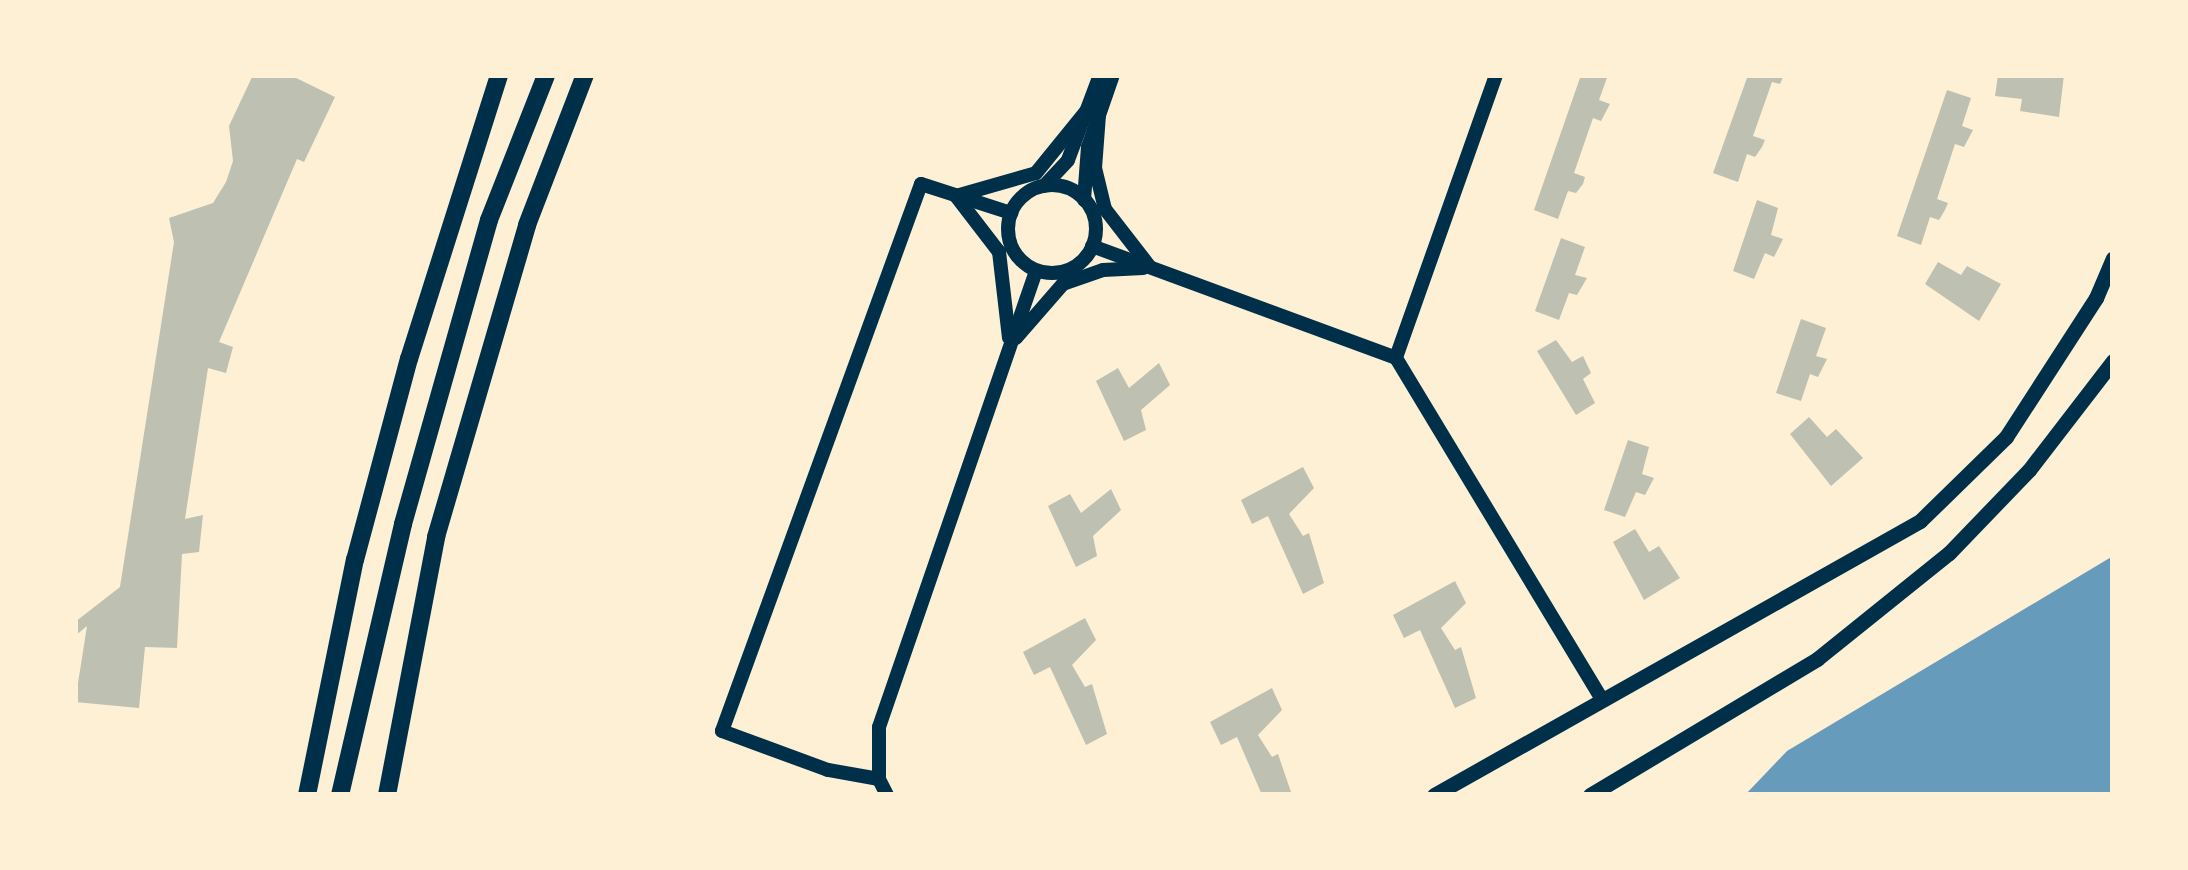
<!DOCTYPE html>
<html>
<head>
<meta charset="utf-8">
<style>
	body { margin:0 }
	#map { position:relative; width:2188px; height:870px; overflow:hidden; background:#fdf0d5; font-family:Commissioner,sans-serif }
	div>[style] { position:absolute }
	.water>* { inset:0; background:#669bbc }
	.building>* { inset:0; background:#bec0b2 }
	.tertiary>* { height:14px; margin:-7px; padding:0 7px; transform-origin:7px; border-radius:7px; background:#003049 }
	.tertiary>.ring { margin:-7px; padding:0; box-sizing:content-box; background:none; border:14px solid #003049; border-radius:50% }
	.secondary>* { height:15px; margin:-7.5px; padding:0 7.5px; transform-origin:7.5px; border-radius:7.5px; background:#003049 }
	.trunk>* { height:18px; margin:-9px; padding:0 9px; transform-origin:9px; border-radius:9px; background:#003049 }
	span { translate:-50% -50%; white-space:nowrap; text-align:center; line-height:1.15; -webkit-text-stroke:10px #fdf0d5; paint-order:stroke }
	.frame { position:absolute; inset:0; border:78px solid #fdf0d5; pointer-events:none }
</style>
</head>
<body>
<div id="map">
	<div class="water">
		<div style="clip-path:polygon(2113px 556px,2113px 795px,1745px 795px,1787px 751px)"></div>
	</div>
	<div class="building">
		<div style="clip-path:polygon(253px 75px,290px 75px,335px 97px,304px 162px,297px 159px,219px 342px,233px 347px,226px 373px,208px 368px,185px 519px,203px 515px,199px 552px,182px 554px,177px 648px,145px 647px,139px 708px,75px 702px,87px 626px,75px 636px,75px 622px,120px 587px,174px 242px,169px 218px,213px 203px,226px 182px,233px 161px,229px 126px)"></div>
		<div style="clip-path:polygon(1581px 75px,1608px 75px,1599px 100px,1610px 104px,1601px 121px,1593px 118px,1574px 173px,1585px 177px,1583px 184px,1576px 193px,1568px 191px,1558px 219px,1534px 210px)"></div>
		<div style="clip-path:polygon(1748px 75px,1784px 75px,1780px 84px,1772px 82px,1753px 136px,1765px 140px,1762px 147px,1755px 157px,1747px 154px,1738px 182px,1713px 173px)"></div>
		<div style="clip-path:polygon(1998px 75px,2064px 75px,2059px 117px,2020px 111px,2022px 99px,1995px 96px)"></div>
		<div style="clip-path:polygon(1947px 90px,1971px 98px,1962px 126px,1973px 130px,1964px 147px,1955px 144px,1937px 199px,1948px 203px,1945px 210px,1939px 220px,1930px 217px,1921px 245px,1897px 236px)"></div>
		<div style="clip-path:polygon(1757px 200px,1778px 208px,1771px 235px,1783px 239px,1774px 257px,1765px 253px,1754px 279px,1733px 271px)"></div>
		<div style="clip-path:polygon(1561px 238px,1585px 247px,1575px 275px,1587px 278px,1577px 295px,1569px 293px,1559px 320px,1535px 311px)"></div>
		<div style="clip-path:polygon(1938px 262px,1961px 275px,1967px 266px,2001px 284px,1979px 321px,1925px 284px)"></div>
		<div style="clip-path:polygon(1801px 319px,1826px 328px,1816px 356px,1827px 359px,1818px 377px,1810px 374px,1801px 401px,1776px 393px)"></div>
		<div style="clip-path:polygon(1556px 340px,1572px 362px,1583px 356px,1591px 373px,1583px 379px,1595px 403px,1576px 415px,1537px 351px)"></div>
		<div style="clip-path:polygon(1159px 363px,1170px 385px,1141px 410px,1146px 430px,1124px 441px,1096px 381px,1118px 368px,1129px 388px)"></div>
		<div style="clip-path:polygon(1809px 417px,1827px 437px,1836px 429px,1863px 458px,1831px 486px,1790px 434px)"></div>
		<div style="clip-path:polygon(1628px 440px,1649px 447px,1642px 474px,1654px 478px,1645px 495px,1636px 492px,1625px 517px,1604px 510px)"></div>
		<div style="clip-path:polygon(1303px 467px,1314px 488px,1289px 514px,1303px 536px,1309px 533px,1324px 583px,1303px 594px,1268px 516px,1252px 524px,1241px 500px)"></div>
		<div style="clip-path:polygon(1111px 489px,1121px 510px,1093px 536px,1097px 556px,1076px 567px,1048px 506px,1070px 494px,1081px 513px)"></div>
		<div style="clip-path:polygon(1635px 529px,1649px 552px,1659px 546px,1680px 578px,1644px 600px,1613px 542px)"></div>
		<div style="clip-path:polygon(1455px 581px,1466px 603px,1441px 628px,1455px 650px,1461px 647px,1476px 698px,1455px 708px,1420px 630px,1404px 638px,1393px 615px)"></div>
		<div style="clip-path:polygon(1085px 618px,1096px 640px,1072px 665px,1085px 687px,1092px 684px,1107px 734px,1086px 745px,1050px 667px,1034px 675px,1023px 652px)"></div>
		<div style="clip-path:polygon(1272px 688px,1282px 710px,1258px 735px,1272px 757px,1278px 754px,1292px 795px,1262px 795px,1237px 737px,1221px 745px,1210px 722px)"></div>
	</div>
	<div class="tertiary">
		<div style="left:1496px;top:75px;width:300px;rotate:109.5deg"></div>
		<div style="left:1396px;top:358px;width:397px;rotate:58.9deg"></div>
		<div style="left:1099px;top:115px;width:53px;rotate:94.3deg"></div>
		<div style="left:1095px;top:168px;width:42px;rotate:76.3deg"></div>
		<div style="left:1105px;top:209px;width:73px;rotate:52.2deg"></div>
		<div class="ring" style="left:1008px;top:185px;width:74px;height:74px"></div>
		<div style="left:1044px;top:186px;width:35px;rotate:-47deg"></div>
		<div style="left:1068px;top:160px;width:91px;rotate:-69.4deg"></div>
		<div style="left:1084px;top:200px;width:53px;rotate:-85.7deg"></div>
		<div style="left:1088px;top:147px;width:76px;rotate:-70.9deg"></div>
		<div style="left:1092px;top:246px;width:324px;rotate:20.2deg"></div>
		<div style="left:1009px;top:338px;width:87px;rotate:-96.6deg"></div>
		<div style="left:999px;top:252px;width:71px;rotate:-127.5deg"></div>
		<div style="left:956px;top:196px;width:83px;rotate:-16deg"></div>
		<div style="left:1036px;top:173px;width:81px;rotate:-51deg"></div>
		<div style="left:1016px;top:338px;width:72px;rotate:-49deg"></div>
		<div style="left:1063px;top:284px;width:42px;rotate:-19.3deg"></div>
		<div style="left:1103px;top:270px;width:40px;rotate:-2.9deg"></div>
		<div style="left:879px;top:779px;width:52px;rotate:-170deg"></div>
		<div style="left:828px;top:770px;width:113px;rotate:-159.8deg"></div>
		<div style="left:722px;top:731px;width:582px;rotate:-70.01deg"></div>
		<div style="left:921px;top:184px;width:95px;rotate:17.9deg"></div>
		<div style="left:887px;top:795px;width:18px;rotate:-117deg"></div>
		<div style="left:879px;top:779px;width:52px;rotate:-90deg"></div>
		<div style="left:879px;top:727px;width:482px;rotate:-71deg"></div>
	</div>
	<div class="secondary">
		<div style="left:1434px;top:795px;width:558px;rotate:-29.41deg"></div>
		<div style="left:1920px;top:521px;width:120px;rotate:-44.3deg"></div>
		<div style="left:2006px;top:437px;width:166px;rotate:-57.1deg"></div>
		<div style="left:2096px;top:298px;width:43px;rotate:-67deg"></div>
		<div style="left:1590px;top:795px;width:265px;rotate:-30.9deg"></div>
		<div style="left:1817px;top:659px;width:169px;rotate:-38.8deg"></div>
		<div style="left:1949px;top:553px;width:115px;rotate:-46.1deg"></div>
		<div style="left:2029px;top:470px;width:138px;rotate:-52.4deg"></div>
	</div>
	<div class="trunk">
		<div style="left:307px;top:795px;width:240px;rotate:-78.5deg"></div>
		<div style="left:355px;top:560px;width:208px;rotate:-75deg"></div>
		<div style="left:409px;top:359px;width:298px;rotate:-72.4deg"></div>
		<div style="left:340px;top:795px;width:278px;rotate:-76.9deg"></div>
		<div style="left:403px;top:524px;width:316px;rotate:-74.2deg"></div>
		<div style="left:489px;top:220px;width:156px;rotate:-68.5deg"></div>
		<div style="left:387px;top:795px;width:263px;rotate:-79.2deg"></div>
		<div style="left:436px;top:537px;width:325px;rotate:-73.7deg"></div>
		<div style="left:527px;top:225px;width:161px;rotate:-68.9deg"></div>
	</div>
	<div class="frame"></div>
</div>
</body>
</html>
